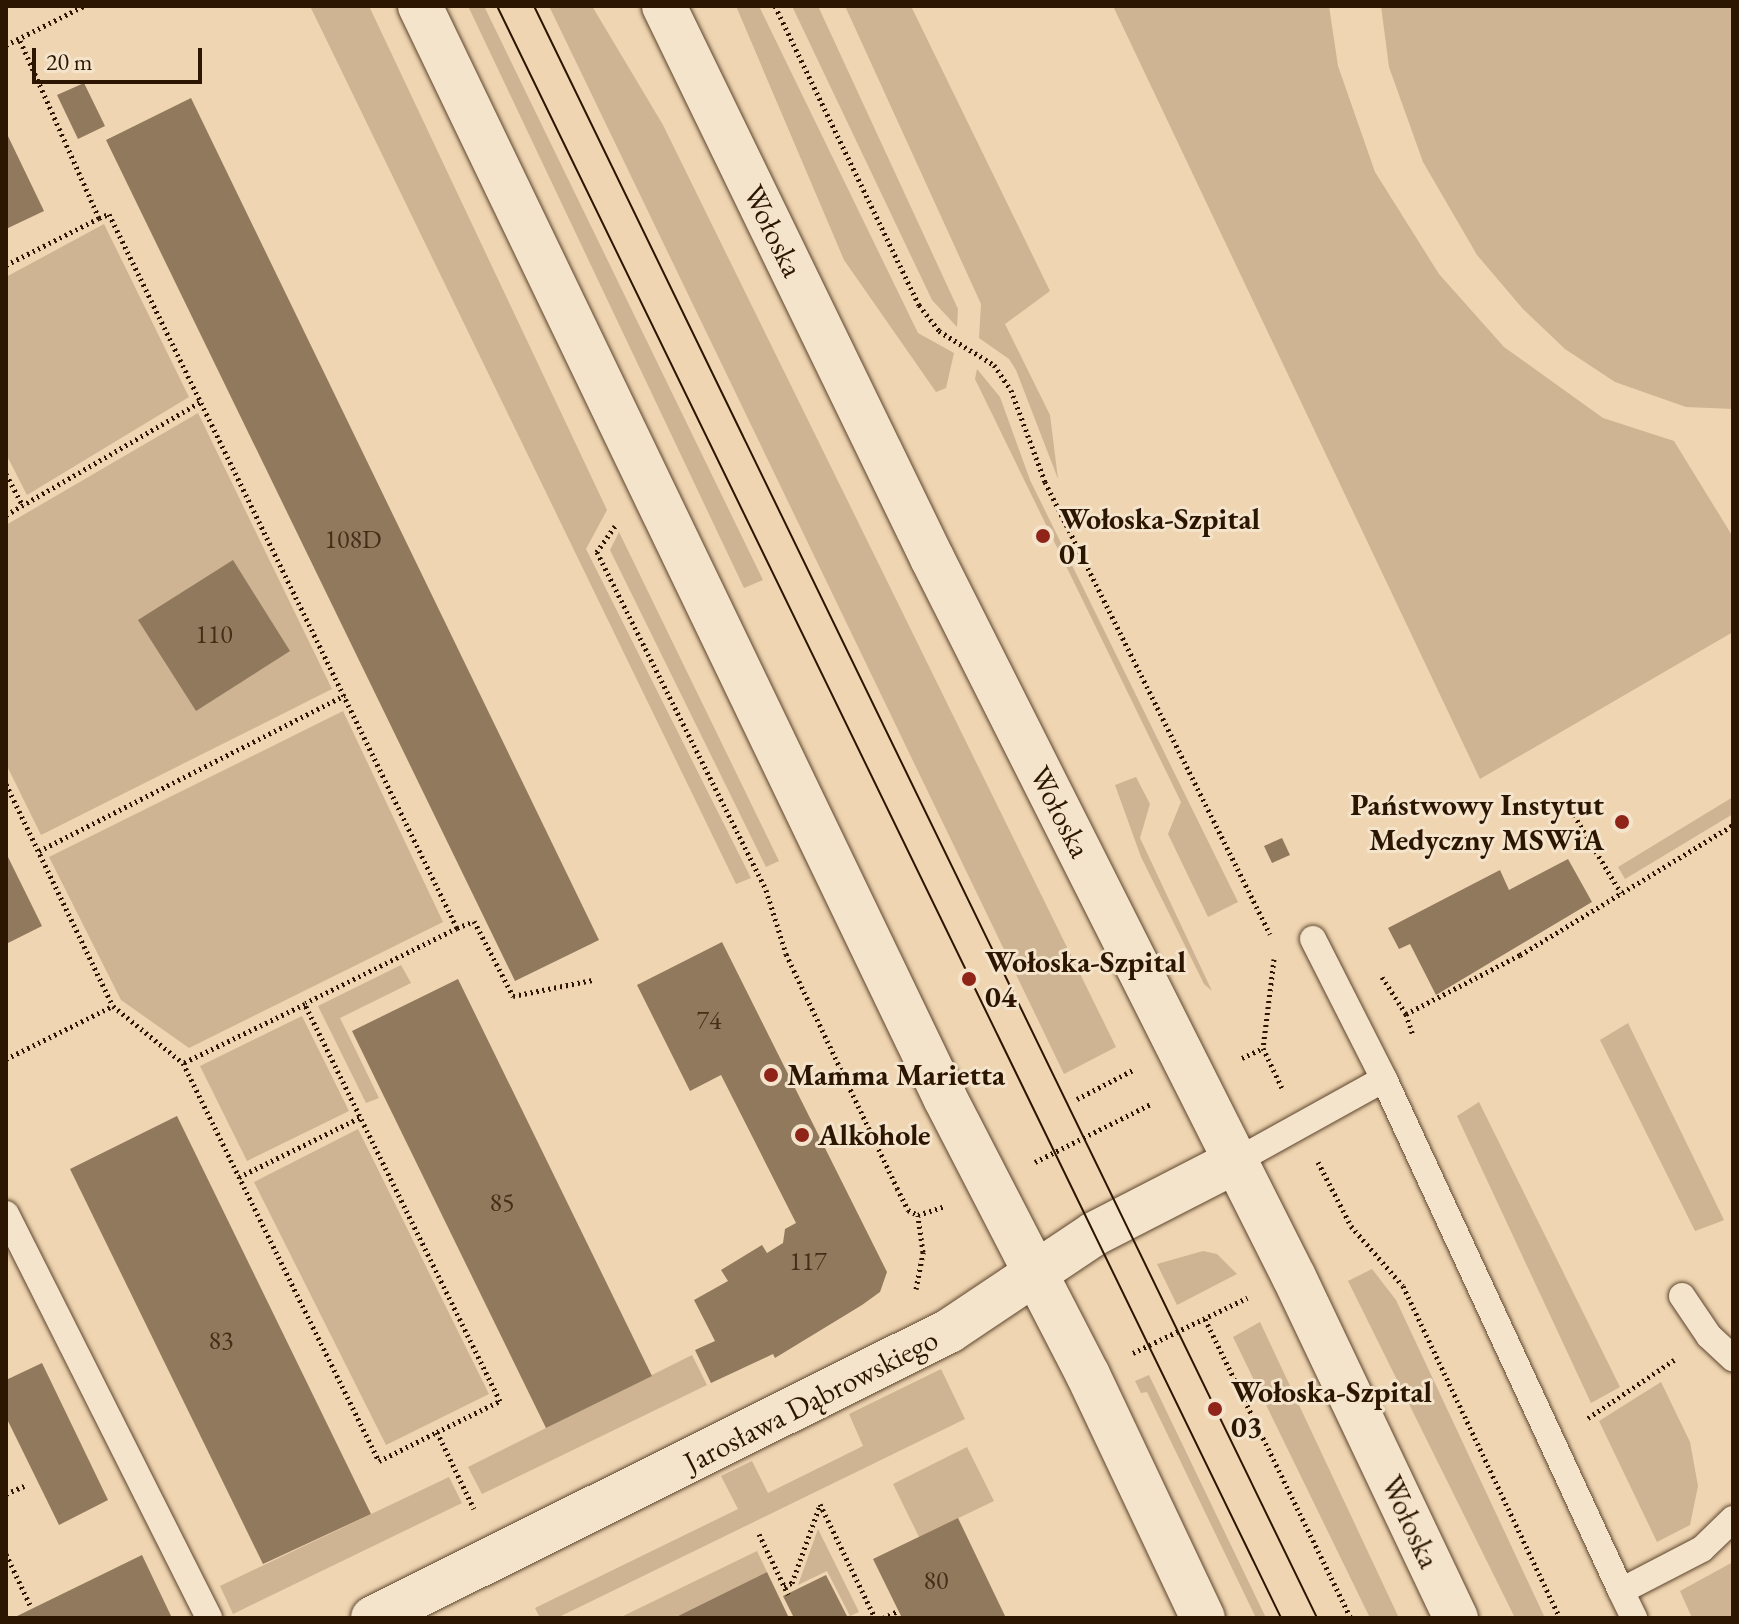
<!DOCTYPE html>
<html>
<head>
<meta charset="utf-8">
<style>
	body { margin:0 }
	#map { position:relative; width:1739px; height:1624px; overflow:hidden; background:#efd5b1; font-family:"EB Garamond",serif }
	div>[style] { position:absolute }
	.green>* { inset:0; background:#ceb493 }
	.building>* { inset:0; background:#91795d }
	.path>* { height:5px; margin-top:-2.5px; transform-origin:0; background:repeating-linear-gradient(90deg,#2c1501 0 2px,transparent 0 6px) }
	.roads { filter:drop-shadow(0 0 2px #5d452d) drop-shadow(0 0 2px #5d452d) }
	.lane>* { height:26px; margin:-13px; padding:0 13px; transform-origin:13px; border-radius:13px; background:#f5e4cc }
	.street>* { height:44px; margin:-22px; padding:0 22px; transform-origin:22px; border-radius:22px; background:#f5e4cc }
	.secondary>* { height:44px; margin:-22px; padding:0 22px; transform-origin:22px; border-radius:22px; background:#f5e4cc }
	.tram>* { height:2px; margin:-1px; padding:0 1px; transform-origin:1px; border-radius:1px; background:#2c1501 }
	.dots>* { width:22px; height:22px; translate:-50% -50%; box-sizing:border-box; border:4px solid #f5e4cc; border-radius:50% }
	span { translate:-50% -50%; white-space:nowrap; text-align:center; line-height:1.15; -webkit-text-stroke:6px #f5e4cc; paint-order:stroke }
	.number-label { font-size:26px; color:#452e18 }
	.number-label span { -webkit-text-stroke-width:0 }
	.street-label { font-size:30px; color:#2c1501 }
	.poi-label { font-size:30px; color:#2c1501; font-weight:700 }
	.left { translate:0 -50%; text-align:left }
	.right { translate:-100% -50%; text-align:right }
	.frame { position:absolute; inset:0; border:8px solid #2c1501; pointer-events:none }
	.scale { position:absolute; left:32px; top:48px; width:170px; height:36px; box-sizing:border-box; border:4px solid #2c1501; border-top:0; padding-left:10px; font-size:24px; line-height:28px; white-space:nowrap; color:#2c1501; -webkit-text-stroke:6px #f5e4cc; paint-order:stroke }
</style>
</head>
<body>
<div id="map">
	<div class="green">
		<div style="clip-path:polygon(310px 6px,369px 6px,607px 510px,586px 549px,751px 878px,736px 884px)"></div>
		<div style="clip-path:polygon(468px 6px,484px 6px,763px 580px,744px 588px)"></div>
		<div style="clip-path:polygon(549px 6px,592px 6px,663px 125px,1116px 1047px,1064px 1074px)"></div>
		<div style="clip-path:polygon(736px 6px,759px 6px,918px 333px,954px 353px,946px 388px,936px 392px,844px 260px)"></div>
		<div style="clip-path:polygon(792px 6px,818px 6px,958px 309px,957px 327px,932px 300px)"></div>
		<div style="clip-path:polygon(845px 6px,911px 6px,1050px 291px,1005px 324px,1050px 415px,1058px 479px,1016px 370px,1009px 359px,979px 338px,981px 304px)"></div>
		<div style="clip-path:polygon(1113px 6px,1329px 6px,1338px 66px,1375px 172px,1439px 274px,1504px 347px,1603px 418px,1674px 441px,1733px 537px,1733px 632px,1480px 779px)"></div>
		<div style="clip-path:polygon(1381px 6px,1733px 6px,1733px 409px,1686px 407px,1615px 382px,1565px 349px,1523px 309px,1477px 255px,1423px 162px,1389px 67px)"></div>
		<div style="clip-path:polygon(104px 224px,189px 397px,27px 495px,6px 454px,6px 277px)"></div>
		<div style="clip-path:polygon(977px 369px,1000px 397px,1030px 480px,1238px 902px,1208px 917px,1168px 834px,1181px 802px,975px 379px)"></div>
		<div style="clip-path:polygon(198px 413px,332px 689px,41px 835px,6px 764px,6px 525px)"></div>
		<div style="clip-path:polygon(619px 532px,779px 861px,766px 867px,610px 550px)"></div>
		<div style="clip-path:polygon(343px 711px,443px 922px,189px 1048px,121px 1000px,49px 857px)"></div>
		<div style="clip-path:polygon(1136px 777px,1150px 804px,1140px 838px,1212px 991px,1204px 984px,1141px 857px,1115px 785px)"></div>
		<div style="clip-path:polygon(1733px 797px,1733px 814px,1625px 879px,1618px 867px)"></div>
		<div style="clip-path:polygon(401px 965px,411px 983px,340px 1018px,379px 1098px,366px 1103px,318px 1006px)"></div>
		<div style="clip-path:polygon(302px 1016px,349px 1111px,247px 1161px,200px 1066px)"></div>
		<div style="clip-path:polygon(1628px 1023px,1724px 1220px,1714px 1224px,1695px 1231px,1600px 1040px)"></div>
		<div style="clip-path:polygon(1479px 1102px,1620px 1387px,1591px 1403px,1457px 1116px)"></div>
		<div style="clip-path:polygon(358px 1129px,489px 1394px,386px 1445px,254px 1182px)"></div>
		<div style="clip-path:polygon(1203px 1251px,1217px 1254px,1237px 1274px,1177px 1305px,1157px 1264px)"></div>
		<div style="clip-path:polygon(1372px 1269px,1396px 1300px,1545px 1618px,1515px 1618px,1348px 1281px)"></div>
		<div style="clip-path:polygon(1260px 1322px,1399px 1618px,1370px 1618px,1233px 1337px)"></div>
		<div style="clip-path:polygon(692px 1355px,707px 1385px,482px 1494px,468px 1467px)"></div>
		<div style="clip-path:polygon(941px 1369px,965px 1419px,557px 1618px,540px 1618px,535px 1608px,738px 1509px,721px 1476px,752px 1461px,768px 1493px,863px 1446px,849px 1414px)"></div>
		<div style="clip-path:polygon(1149px 1375px,1266px 1618px,1256px 1618px,1147px 1392px,1141px 1393px,1135px 1381px)"></div>
		<div style="clip-path:polygon(1661px 1382px,1690px 1442px,1698px 1486px,1690px 1525px,1657px 1542px,1599px 1421px)"></div>
		<div style="clip-path:polygon(967px 1447px,994px 1501px,919px 1537px,893px 1484px)"></div>
		<div style="clip-path:polygon(449px 1477px,462px 1503px,233px 1614px,220px 1586px)"></div>
		<div style="clip-path:polygon(818px 1529px,859px 1612px,850px 1616px,827px 1571px,798px 1585px)"></div>
		<div style="clip-path:polygon(757px 1551px,767px 1572px,674px 1618px,619px 1618px)"></div>
		<div style="clip-path:polygon(1733px 1562px,1733px 1618px,1692px 1618px,1680px 1591px)"></div>
	</div>
	<div class="building">
		<div style="clip-path:polygon(84px 83px,105px 126px,78px 139px,57px 95px)"></div>
		<div style="clip-path:polygon(191px 98px,599px 940px,515px 981px,106px 140px)"></div>
		<div style="clip-path:polygon(6px 132px,44px 211px,6px 229px)"></div>
		<div style="clip-path:polygon(233px 560px,290px 651px,196px 711px,138px 620px)"></div>
		<div style="clip-path:polygon(1282px 838px,1290px 855px,1272px 863px,1264px 846px)"></div>
		<div style="clip-path:polygon(6px 853px,42px 926px,6px 944px)"></div>
		<div style="clip-path:polygon(1568px 859px,1592px 902px,1436px 995px,1410px 944px,1399px 949px,1388px 928px,1500px 870px,1509px 890px)"></div>
		<div style="clip-path:polygon(722px 942px,887px 1272px,880px 1292px,862px 1305px,775px 1358px,773px 1354px,711px 1383px,695px 1350px,715px 1341px,694px 1300px,728px 1281px,721px 1270px,762px 1245px,767px 1253px,783px 1243px,785px 1229px,796px 1223px,721px 1075px,690px 1091px,637px 985px)"></div>
		<div style="clip-path:polygon(458px 979px,652px 1376px,546px 1428px,352px 1031px)"></div>
		<div style="clip-path:polygon(177px 1116px,371px 1514px,263px 1564px,70px 1169px)"></div>
		<div style="clip-path:polygon(42px 1363px,108px 1500px,59px 1525px,6px 1417px,6px 1380px)"></div>
		<div style="clip-path:polygon(958px 1518px,1006px 1618px,902px 1618px,873px 1559px)"></div>
		<div style="clip-path:polygon(142px 1555px,172px 1618px,13px 1618px)"></div>
		<div style="clip-path:polygon(767px 1572px,789px 1618px,674px 1618px)"></div>
		<div style="clip-path:polygon(826px 1575px,848px 1618px,794px 1618px,783px 1596px)"></div>
	</div>
	<div class="path">
		<div style="left:775px;top:6px;width:332px;rotate:64.3deg"></div>
		<div style="left:919px;top:305px;width:33px;rotate:52deg"></div>
		<div style="left:939px;top:331px;width:65px;rotate:31.7deg"></div>
		<div style="left:994px;top:365px;width:30px;rotate:56deg"></div>
		<div style="left:1011px;top:390px;width:98px;rotate:69.7deg"></div>
		<div style="left:1045px;top:482px;width:505px;rotate:63.54deg"></div>
		<div style="left:6px;top:45px;width:87px;rotate:-26.6deg"></div>
		<div style="left:99px;top:218px;width:11px;rotate:-22deg"></div>
		<div style="left:109px;top:214px;width:794px;rotate:64.02deg"></div>
		<div style="left:457px;top:928px;width:169px;rotate:153.7deg"></div>
		<div style="left:6px;top:265px;width:104px;rotate:-26.8deg"></div>
		<div style="left:99px;top:218px;width:197px;rotate:-114deg"></div>
		<div style="left:6px;top:474px;width:36px;rotate:62deg"></div>
		<div style="left:6px;top:515px;width:227px;rotate:-30.2deg"></div>
		<div style="left:615px;top:526px;width:32px;rotate:125deg"></div>
		<div style="left:597px;top:552px;width:378px;rotate:63.4deg"></div>
		<div style="left:766px;top:890px;width:67px;rotate:72.6deg"></div>
		<div style="left:786px;top:954px;width:259px;rotate:64.6deg"></div>
		<div style="left:897px;top:1188px;width:25px;rotate:63deg"></div>
		<div style="left:908px;top:1210px;width:11px;rotate:27deg"></div>
		<div style="left:918px;top:1215px;width:26px;rotate:-18deg"></div>
		<div style="left:6px;top:784px;width:246px;rotate:64.3deg"></div>
		<div style="left:113px;top:1006px;width:90px;rotate:39.2deg"></div>
		<div style="left:1574px;top:815px;width:91px;rotate:58.9deg"></div>
		<div style="left:39px;top:851px;width:343px;rotate:-27deg"></div>
		<div style="left:457px;top:928px;width:18px;rotate:-22deg"></div>
		<div style="left:474px;top:921px;width:85px;rotate:62.5deg"></div>
		<div style="left:513px;top:996px;width:81px;rotate:-11.4deg"></div>
		<div style="left:1274px;top:959px;width:90px;rotate:97deg"></div>
		<div style="left:1263px;top:1048px;width:44px;rotate:64.6deg"></div>
		<div style="left:1382px;top:977px;width:44px;rotate:57deg"></div>
		<div style="left:1406px;top:1014px;width:128px;rotate:-27.4deg"></div>
		<div style="left:1520px;top:955px;width:250px;rotate:-31.4deg"></div>
		<div style="left:1406px;top:1014px;width:20px;rotate:72deg"></div>
		<div style="left:1242px;top:1058px;width:23px;rotate:-25deg"></div>
		<div style="left:6px;top:1059px;width:119px;rotate:-26.4deg"></div>
		<div style="left:1077px;top:1099px;width:63px;rotate:-27.4deg"></div>
		<div style="left:1035px;top:1162px;width:130px;rotate:-26.6deg"></div>
		<div style="left:1318px;top:1162px;width:72px;rotate:62.7deg"></div>
		<div style="left:1351px;top:1226px;width:79px;rotate:49.1deg"></div>
		<div style="left:1403px;top:1286px;width:367px;rotate:64.7deg"></div>
		<div style="left:239px;top:1177px;width:136px;rotate:-26.2deg"></div>
		<div style="left:916px;top:1289px;width:38px;rotate:-79deg"></div>
		<div style="left:923px;top:1252px;width:37px;rotate:-98deg"></div>
		<div style="left:1205px;top:1319px;width:333px;rotate:64deg"></div>
		<div style="left:1133px;top:1353px;width:127px;rotate:-25.8deg"></div>
		<div style="left:1588px;top:1418px;width:104px;rotate:-34deg"></div>
		<div style="left:437px;top:1432px;width:70px;rotate:-26.2deg"></div>
		<div style="left:500px;top:1401px;width:442px;rotate:-116.2deg"></div>
		<div style="left:305px;top:1004px;width:136px;rotate:154.2deg"></div>
		<div style="left:183px;top:1063px;width:444px;rotate:63.8deg"></div>
		<div style="left:379px;top:1461px;width:65px;rotate:-26.6deg"></div>
		<div style="left:437px;top:1432px;width:85px;rotate:64.3deg"></div>
		<div style="left:6px;top:1494px;width:20px;rotate:-24deg"></div>
		<div style="left:820px;top:1504px;width:127px;rotate:64.2deg"></div>
		<div style="left:759px;top:1534px;width:67px;rotate:64.2deg"></div>
		<div style="left:6px;top:1554px;width:56px;rotate:64.8deg"></div>
		<div style="left:784px;top:1586px;width:9px;rotate:-21deg"></div>
		<div style="left:792px;top:1583px;width:83px;rotate:-70.3deg"></div>
		<div style="left:883px;top:1618px;width:17px;rotate:-25deg"></div>
	</div>
	<div class="roads">
		<div class="lane">
			<div style="left:1313px;top:939px;width:157px;rotate:63.1deg"></div>
			<div style="left:1384px;top:1079px;width:564px;rotate:65.16deg"></div>
			<div style="left:1621px;top:1591px;width:91px;rotate:-27.4deg"></div>
			<div style="left:1702px;top:1549px;width:43px;rotate:-44.1deg"></div>
			<div style="left:1236px;top:1161px;width:169px;rotate:-29deg"></div>
			<div style="left:6px;top:1214px;width:452px;rotate:63.3deg"></div>
			<div style="left:1682px;top:1296px;width:48px;rotate:56deg"></div>
			<div style="left:1709px;top:1336px;width:33px;rotate:43deg"></div>
			<div style="left:1621px;top:1591px;width:30px;rotate:64deg"></div>
		</div>
		<div class="street">
			<div style="left:373px;top:1618px;width:644px;rotate:-26.49deg"></div>
			<div style="left:949px;top:1331px;width:174px;rotate:-33.8deg"></div>
			<div style="left:1094px;top:1234px;width:160px;rotate:-27.2deg"></div>
		</div>
		<div class="secondary">
			<div style="left:420px;top:6px;width:1212px;rotate:64.32deg"></div>
			<div style="left:945px;top:1098px;width:312px;rotate:62.7deg"></div>
			<div style="left:1088px;top:1375px;width:269px;rotate:64.7deg"></div>
			<div style="left:664px;top:6px;width:614px;rotate:64.1deg"></div>
			<div style="left:932px;top:558px;width:805px;rotate:63.28deg"></div>
			<div style="left:1294px;top:1277px;width:378px;rotate:64.6deg"></div>
		</div>
	</div>
	<div class="tram">
		<div style="left:497px;top:6px;width:1793px;rotate:64.06deg"></div>
		<div style="left:534px;top:6px;width:1792px;rotate:64.09deg"></div>
	</div>
	<div class="dots">
		<div style="left:1043px;top:536px;background:#8f2418"></div>
		<div style="left:1622px;top:822px;background:#8f2418"></div>
		<div style="left:969px;top:979px;background:#8f2418"></div>
		<div style="left:771px;top:1075px;background:#8f2418"></div>
		<div style="left:802px;top:1135px;background:#8f2418"></div>
		<div style="left:1215px;top:1409px;background:#8f2418"></div>
	</div>
	<div class="number-label">
		<span style="left:353px;top:540px">108D</span>
		<span style="left:214px;top:635px">110</span>
		<span style="left:709px;top:1021px">74</span>
		<span style="left:502px;top:1203px">85</span>
		<span style="left:808px;top:1262px">117</span>
		<span style="left:221px;top:1341px">83</span>
		<span style="left:936px;top:1581px">80</span>
	</div>
	<div class="street-label">
		<span style="left:773px;top:231px;rotate:64deg">Wołoska</span>
		<span style="left:1060px;top:812px;rotate:63deg">Wołoska</span>
		<span style="left:811px;top:1401px;rotate:-27deg">Jarosława Dąbrowskiego</span>
		<span style="left:1410px;top:1522px;rotate:65deg">Wołoska</span>
	</div>
	<div class="poi-label">
		<span class="left" style="left:1059px;top:536px">Wołoska-Szpital<br>01</span>
		<span class="right" style="left:1604px;top:822px">Państwowy Instytut<br>Medyczny MSWiA</span>
		<span class="left" style="left:985px;top:979px">Wołoska-Szpital<br>04</span>
		<span class="left" style="left:787px;top:1075px">Mamma Marietta</span>
		<span class="left" style="left:818px;top:1135px">Alkohole</span>
		<span class="left" style="left:1231px;top:1409px">Wołoska-Szpital<br>03</span>
	</div>
	<div class="frame"></div>
	<div class="scale">20 m</div>
</div>
</body>
</html>
